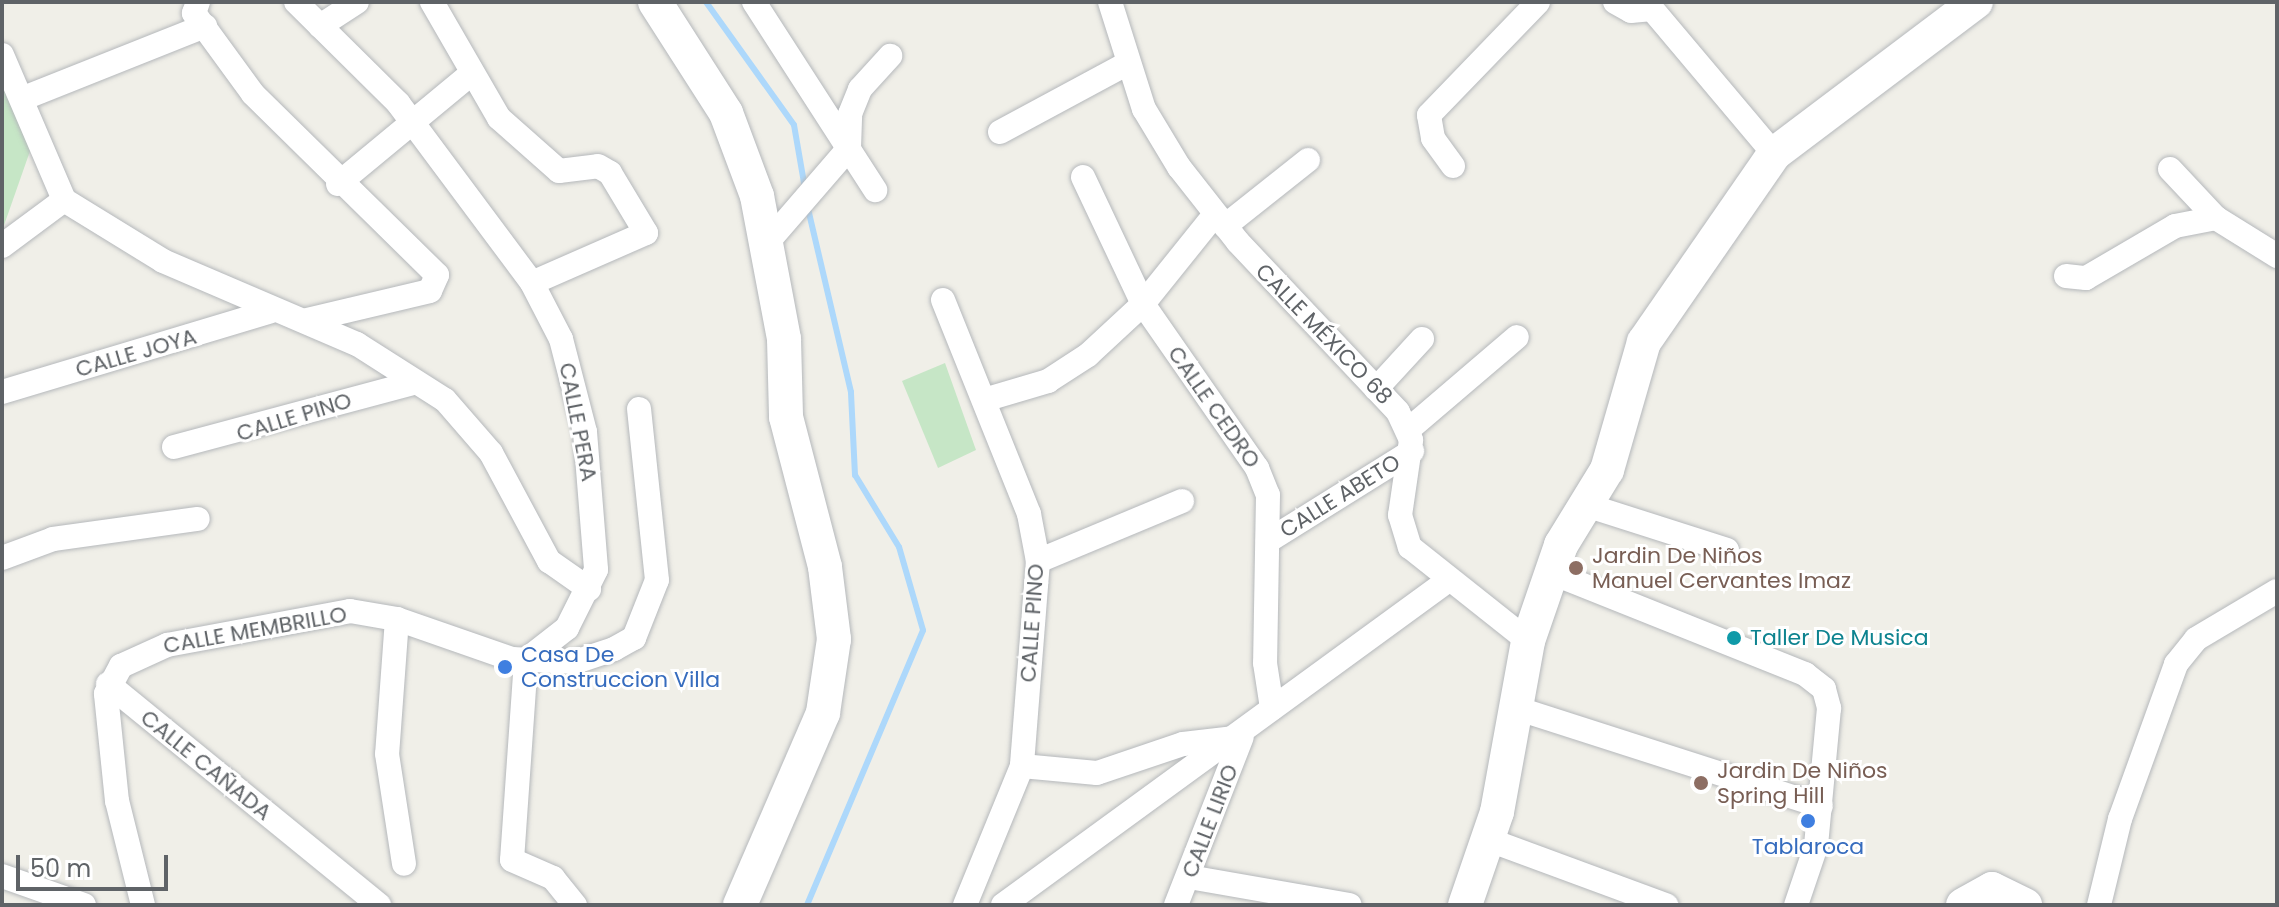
<!DOCTYPE html>
<html>
<head>
<meta charset="utf-8">
<style>
	body { margin:0 }
	#map { position:relative; width:2279px; height:907px; overflow:hidden; background:#f0efe8; font-family:Poppins,sans-serif }
	div>[style] { position:absolute }
	.green>* { inset:0; background:#c6e6c6 }
	.stream>* { height:6px; margin:-3px; padding:0 3px; transform-origin:3px; border-radius:3px; background:#add8fb }
	.roads { filter:drop-shadow(0 0 2px #b5b8bb) drop-shadow(0 0 2px #b5b8bb) }
	.street>* { height:24px; margin:-12px; padding:0 12px; transform-origin:12px; border-radius:12px; background:#fff }
	.secondary>* { height:34px; margin:-17px; padding:0 17px; transform-origin:17px; border-radius:17px; background:#fff }
	.dots>* { width:22px; height:22px; translate:-50% -50%; box-sizing:border-box; border:4px solid #fff; border-radius:50% }
	span { translate:-50% -50%; white-space:nowrap; text-align:center; line-height:1.15; -webkit-text-stroke:6px #fff; paint-order:stroke }
	.street-label { font-size:22px; color:#5f6367 }
	.education-label { font-size:22px; color:#785e54 }
	.left { translate:0 -50%; text-align:left }
	.culture-label { font-size:22px; color:#0d838f }
	.shop-label { font-size:22px; color:#366cbe }
	.frame { position:absolute; inset:0; border:4px solid #5f6367; pointer-events:none }
	.scale { position:absolute; left:16px; top:855px; width:152px; height:36px; box-sizing:border-box; border:4px solid #5f6367; border-top:0; padding-left:10px; font-size:24px; line-height:28px; white-space:nowrap; color:#5f6367; -webkit-text-stroke:6px #fff; paint-order:stroke }
</style>
</head>
<body>
<div id="map">
	<div class="green">
		<div style="clip-path:polygon(2px 69px,36px 134px,2px 231px)"></div>
		<div style="clip-path:polygon(945px 363px,976px 450px,938px 468px,902px 381px)"></div>
	</div>
	<div class="stream">
		<div style="left:706px;top:2px;width:151px;rotate:54.4deg"></div>
		<div style="left:794px;top:125px;width:65px;rotate:80.2deg"></div>
		<div style="left:807px;top:905px;width:298px;rotate:-67.1deg"></div>
		<div style="left:923px;top:630px;width:86px;rotate:-106.1deg"></div>
		<div style="left:899px;top:547px;width:84px;rotate:-121.4deg"></div>
		<div style="left:855px;top:475px;width:83px;rotate:-92.8deg"></div>
		<div style="left:851px;top:392px;width:189px;rotate:-103.2deg"></div>
	</div>
	<div class="roads">
		<div class="street">
			<div style="left:198px;top:2px;width:12px;rotate:110deg"></div>
			<div style="left:194px;top:13px;width:100px;rotate:53.9deg"></div>
			<div style="left:253px;top:94px;width:258px;rotate:44.5deg"></div>
			<div style="left:437px;top:275px;width:17px;rotate:114deg"></div>
			<div style="left:430px;top:291px;width:126px;rotate:166.7deg"></div>
			<div style="left:296px;top:2px;width:144px;rotate:44.7deg"></div>
			<div style="left:398px;top:103px;width:224px;rotate:53.3deg"></div>
			<div style="left:532px;top:283px;width:63px;rotate:62.6deg"></div>
			<div style="left:561px;top:339px;width:96px;rotate:75.5deg"></div>
			<div style="left:585px;top:432px;width:138px;rotate:85.4deg"></div>
			<div style="left:596px;top:570px;width:65px;rotate:116.6deg"></div>
			<div style="left:567px;top:628px;width:52px;rotate:142deg"></div>
			<div style="left:526px;top:660px;width:200px;rotate:94deg"></div>
			<div style="left:512px;top:860px;width:45px;rotate:23.7deg"></div>
			<div style="left:553px;top:878px;width:35px;rotate:51deg"></div>
			<div style="left:432px;top:2px;width:134px;rotate:60deg"></div>
			<div style="left:499px;top:118px;width:80px;rotate:41.5deg"></div>
			<div style="left:559px;top:171px;width:39px;rotate:-7deg"></div>
			<div style="left:598px;top:166px;width:14px;rotate:30deg"></div>
			<div style="left:610px;top:173px;width:70px;rotate:59deg"></div>
			<div style="left:646px;top:233px;width:124px;rotate:156.3deg"></div>
			<div style="left:754px;top:2px;width:224px;rotate:57.2deg"></div>
			<div style="left:1110px;top:2px;width:112px;rotate:72.4deg"></div>
			<div style="left:1144px;top:109px;width:68px;rotate:58.9deg"></div>
			<div style="left:1179px;top:167px;width:95px;rotate:51.8deg"></div>
			<div style="left:1238px;top:242px;width:233px;rotate:46.7deg"></div>
			<div style="left:1398px;top:412px;width:31px;rotate:65deg"></div>
			<div style="left:1411px;top:440px;width:76px;rotate:98.3deg"></div>
			<div style="left:1400px;top:515px;width:34px;rotate:73deg"></div>
			<div style="left:1410px;top:547px;width:151px;rotate:38.5deg"></div>
			<div style="left:1615px;top:2px;width:18px;rotate:29deg"></div>
			<div style="left:1631px;top:11px;width:21px;rotate:-5deg"></div>
			<div style="left:1652px;top:9px;width:189px;rotate:49.9deg"></div>
			<div style="left:320px;top:26px;width:44px;rotate:-33deg"></div>
			<div style="left:2px;top:55px;width:158px;rotate:66.8deg"></div>
			<div style="left:24px;top:98px;width:195px;rotate:-21.7deg"></div>
			<div style="left:1000px;top:132px;width:145px;rotate:-28.3deg"></div>
			<div style="left:1453px;top:166px;width:34px;rotate:-126deg"></div>
			<div style="left:1433px;top:138px;width:23px;rotate:-100deg"></div>
			<div style="left:1429px;top:115px;width:157px;rotate:-46deg"></div>
			<div style="left:2170px;top:169px;width:67px;rotate:46.8deg"></div>
			<div style="left:2216px;top:218px;width:72px;rotate:31.9deg"></div>
			<div style="left:1083px;top:177px;width:140px;rotate:64.7deg"></div>
			<div style="left:1143px;top:304px;width:200px;rotate:55.2deg"></div>
			<div style="left:1257px;top:468px;width:29px;rotate:68deg"></div>
			<div style="left:1268px;top:495px;width:168px;rotate:91deg"></div>
			<div style="left:1265px;top:663px;width:46px;rotate:81.2deg"></div>
			<div style="left:338px;top:184px;width:174px;rotate:-39.6deg"></div>
			<div style="left:64px;top:200px;width:116px;rotate:31.6deg"></div>
			<div style="left:163px;top:261px;width:211px;rotate:23.2deg"></div>
			<div style="left:357px;top:344px;width:104px;rotate:32.5deg"></div>
			<div style="left:445px;top:400px;width:70px;rotate:49deg"></div>
			<div style="left:491px;top:453px;width:123px;rotate:61.8deg"></div>
			<div style="left:549px;top:561px;width:49px;rotate:35deg"></div>
			<div style="left:1225px;top:226px;width:106px;rotate:-38.5deg"></div>
			<div style="left:767px;top:243px;width:125px;rotate:-49.2deg"></div>
			<div style="left:849px;top:148px;width:34px;rotate:-88deg"></div>
			<div style="left:850px;top:114px;width:27px;rotate:-68deg"></div>
			<div style="left:860px;top:89px;width:45px;rotate:-47.7deg"></div>
			<div style="left:2px;top:246px;width:77px;rotate:-36.6deg"></div>
			<div style="left:2066px;top:276px;width:20px;rotate:6deg"></div>
			<div style="left:2086px;top:278px;width:103px;rotate:-30.3deg"></div>
			<div style="left:2175px;top:226px;width:42px;rotate:-11deg"></div>
			<div style="left:943px;top:300px;width:231px;rotate:68.1deg"></div>
			<div style="left:1029px;top:514px;width:48px;rotate:79.2deg"></div>
			<div style="left:1038px;top:561px;width:206px;rotate:94.5deg"></div>
			<div style="left:1022px;top:766px;width:150px;rotate:112.3deg"></div>
			<div style="left:1376px;top:389px;width:68px;rotate:-47.4deg"></div>
			<div style="left:2px;top:392px;width:279px;rotate:-16.7deg"></div>
			<div style="left:984px;top:400px;width:67px;rotate:-16.5deg"></div>
			<div style="left:1048px;top:381px;width:48px;rotate:-33deg"></div>
			<div style="left:1088px;top:355px;width:75px;rotate:-42.8deg"></div>
			<div style="left:1143px;top:304px;width:115px;rotate:-51.3deg"></div>
			<div style="left:1408px;top:430px;width:143px;rotate:-40.5deg"></div>
			<div style="left:174px;top:447px;width:247px;rotate:-15deg"></div>
			<div style="left:1586px;top:505px;width:148px;rotate:17.7deg"></div>
			<div style="left:1268px;top:541px;width:170px;rotate:-32deg"></div>
			<div style="left:2px;top:558px;width:54px;rotate:-20.4deg"></div>
			<div style="left:53px;top:539px;width:146px;rotate:-7.9deg"></div>
			<div style="left:1038px;top:561px;width:156px;rotate:-22.6deg"></div>
			<div style="left:1550px;top:572px;width:275px;rotate:21.8deg"></div>
			<div style="left:1805px;top:674px;width:24px;rotate:38deg"></div>
			<div style="left:1824px;top:689px;width:20px;rotate:75deg"></div>
			<div style="left:1829px;top:708px;width:139px;rotate:95.4deg"></div>
			<div style="left:1816px;top:846px;width:62px;rotate:108.7deg"></div>
			<div style="left:397px;top:619px;width:135px;rotate:94.2deg"></div>
			<div style="left:387px;top:754px;width:111px;rotate:81.2deg"></div>
			<div style="left:108px;top:684px;width:350px;rotate:39.2deg"></div>
			<div style="left:1519px;top:709px;width:317px;rotate:17.8deg"></div>
			<div style="left:1022px;top:766px;width:75px;rotate:5.3deg"></div>
			<div style="left:1097px;top:773px;width:91px;rotate:-18.6deg"></div>
			<div style="left:1183px;top:744px;width:52px;rotate:-6.6deg"></div>
			<div style="left:1489px;top:840px;width:189px;rotate:20.2deg"></div>
			<div style="left:2px;top:876px;width:87px;rotate:19.5deg"></div>
			<div style="left:1189px;top:877px;width:163px;rotate:9.9deg"></div>
			<div style="left:143px;top:905px;width:107px;rotate:-104deg"></div>
			<div style="left:117px;top:801px;width:108px;rotate:-95.9deg"></div>
			<div style="left:106px;top:694px;width:32px;rotate:-62deg"></div>
			<div style="left:121px;top:666px;width:51px;rotate:-24.5deg"></div>
			<div style="left:167px;top:645px;width:186px;rotate:-10.5deg"></div>
			<div style="left:350px;top:611px;width:48px;rotate:9.7deg"></div>
			<div style="left:397px;top:619px;width:122px;rotate:19.2deg"></div>
			<div style="left:512px;top:659px;width:63px;rotate:2.7deg"></div>
			<div style="left:575px;top:662px;width:41px;rotate:-18.4deg"></div>
			<div style="left:614px;top:649px;width:23px;rotate:-29deg"></div>
			<div style="left:634px;top:638px;width:62px;rotate:-68.4deg"></div>
			<div style="left:657px;top:580px;width:172px;rotate:-96deg"></div>
			<div style="left:1003px;top:905px;width:548px;rotate:-36.1deg"></div>
			<div style="left:1176px;top:905px;width:180px;rotate:-68.6deg"></div>
			<div style="left:2099px;top:905px;width:89px;rotate:-76.3deg"></div>
			<div style="left:2120px;top:819px;width:165px;rotate:-70.1deg"></div>
			<div style="left:2176px;top:664px;width:32px;rotate:-51deg"></div>
			<div style="left:2196px;top:639px;width:94px;rotate:-30.7deg"></div>
		</div>
		<div class="secondary">
			<div style="left:655px;top:2px;width:132px;rotate:57.4deg"></div>
			<div style="left:726px;top:113px;width:89px;rotate:69.5deg"></div>
			<div style="left:757px;top:196px;width:146px;rotate:79.3deg"></div>
			<div style="left:784px;top:339px;width:78px;rotate:88.5deg"></div>
			<div style="left:786px;top:417px;width:155px;rotate:75.4deg"></div>
			<div style="left:825px;top:567px;width:73px;rotate:82.9deg"></div>
			<div style="left:834px;top:639px;width:75px;rotate:98.5deg"></div>
			<div style="left:823px;top:713px;width:209px;rotate:113.4deg"></div>
			<div style="left:1465px;top:905px;width:98px;rotate:-71deg"></div>
			<div style="left:1497px;top:812px;width:174px;rotate:-79.7deg"></div>
			<div style="left:1528px;top:641px;width:102px;rotate:-71deg"></div>
			<div style="left:1561px;top:545px;width:88px;rotate:-58.5deg"></div>
			<div style="left:1607px;top:470px;width:133px;rotate:-73.9deg"></div>
			<div style="left:1644px;top:342px;width:229px;rotate:-55.3deg"></div>
			<div style="left:1774px;top:154px;width:253px;rotate:-37deg"></div>
			<div style="left:1963px;top:905px;width:33px;rotate:-29deg"></div>
			<div style="left:1992px;top:889px;width:37px;rotate:26deg"></div>
		</div>
	</div>
	<div class="dots">
		<div style="left:1576px;top:568px;background:#8d6e63"></div>
		<div style="left:1734px;top:638px;background:#0f9aa8"></div>
		<div style="left:505px;top:667px;background:#3f7fe0"></div>
		<div style="left:1701px;top:783px;background:#8d6e63"></div>
		<div style="left:1808px;top:821px;background:#3f7fe0"></div>
	</div>
	<div class="street-label">
		<span style="left:1324px;top:334px;rotate:46deg">CALLE MÉXICO 68</span>
		<span style="left:136px;top:353px;rotate:-16deg">CALLE JOYA</span>
		<span style="left:1214px;top:407px;rotate:55deg">CALLE CEDRO</span>
		<span style="left:294px;top:417px;rotate:-17deg">CALLE PINO</span>
		<span style="left:578px;top:422px;rotate:79deg">CALLE PERA</span>
		<span style="left:1340px;top:496px;rotate:-32deg">CALLE ABETO</span>
		<span style="left:1032px;top:623px;rotate:-86deg">CALLE PINO</span>
		<span style="left:255px;top:630px;rotate:-10deg">CALLE MEMBRILLO</span>
		<span style="left:206px;top:765px;rotate:39deg">CALLE CAÑADA</span>
		<span style="left:1210px;top:821px;rotate:-69deg">CALLE LIRIO</span>
	</div>
	<div class="education-label">
		<span class="left" style="left:1592px;top:568px">Jardin De Niños<br>Manuel Cervantes Imaz</span>
		<span class="left" style="left:1717px;top:783px">Jardin De Niños<br>Spring Hill</span>
	</div>
	<div class="culture-label">
		<span class="left" style="left:1750px;top:638px">Taller De Musica</span>
	</div>
	<div class="shop-label">
		<span class="left" style="left:521px;top:667px">Casa De<br>Construccion Villa</span>
		<span style="left:1808px;top:847px">Tablaroca</span>
	</div>
	<div class="frame"></div>
	<div class="scale">50 m</div>
</div>
</body>
</html>
